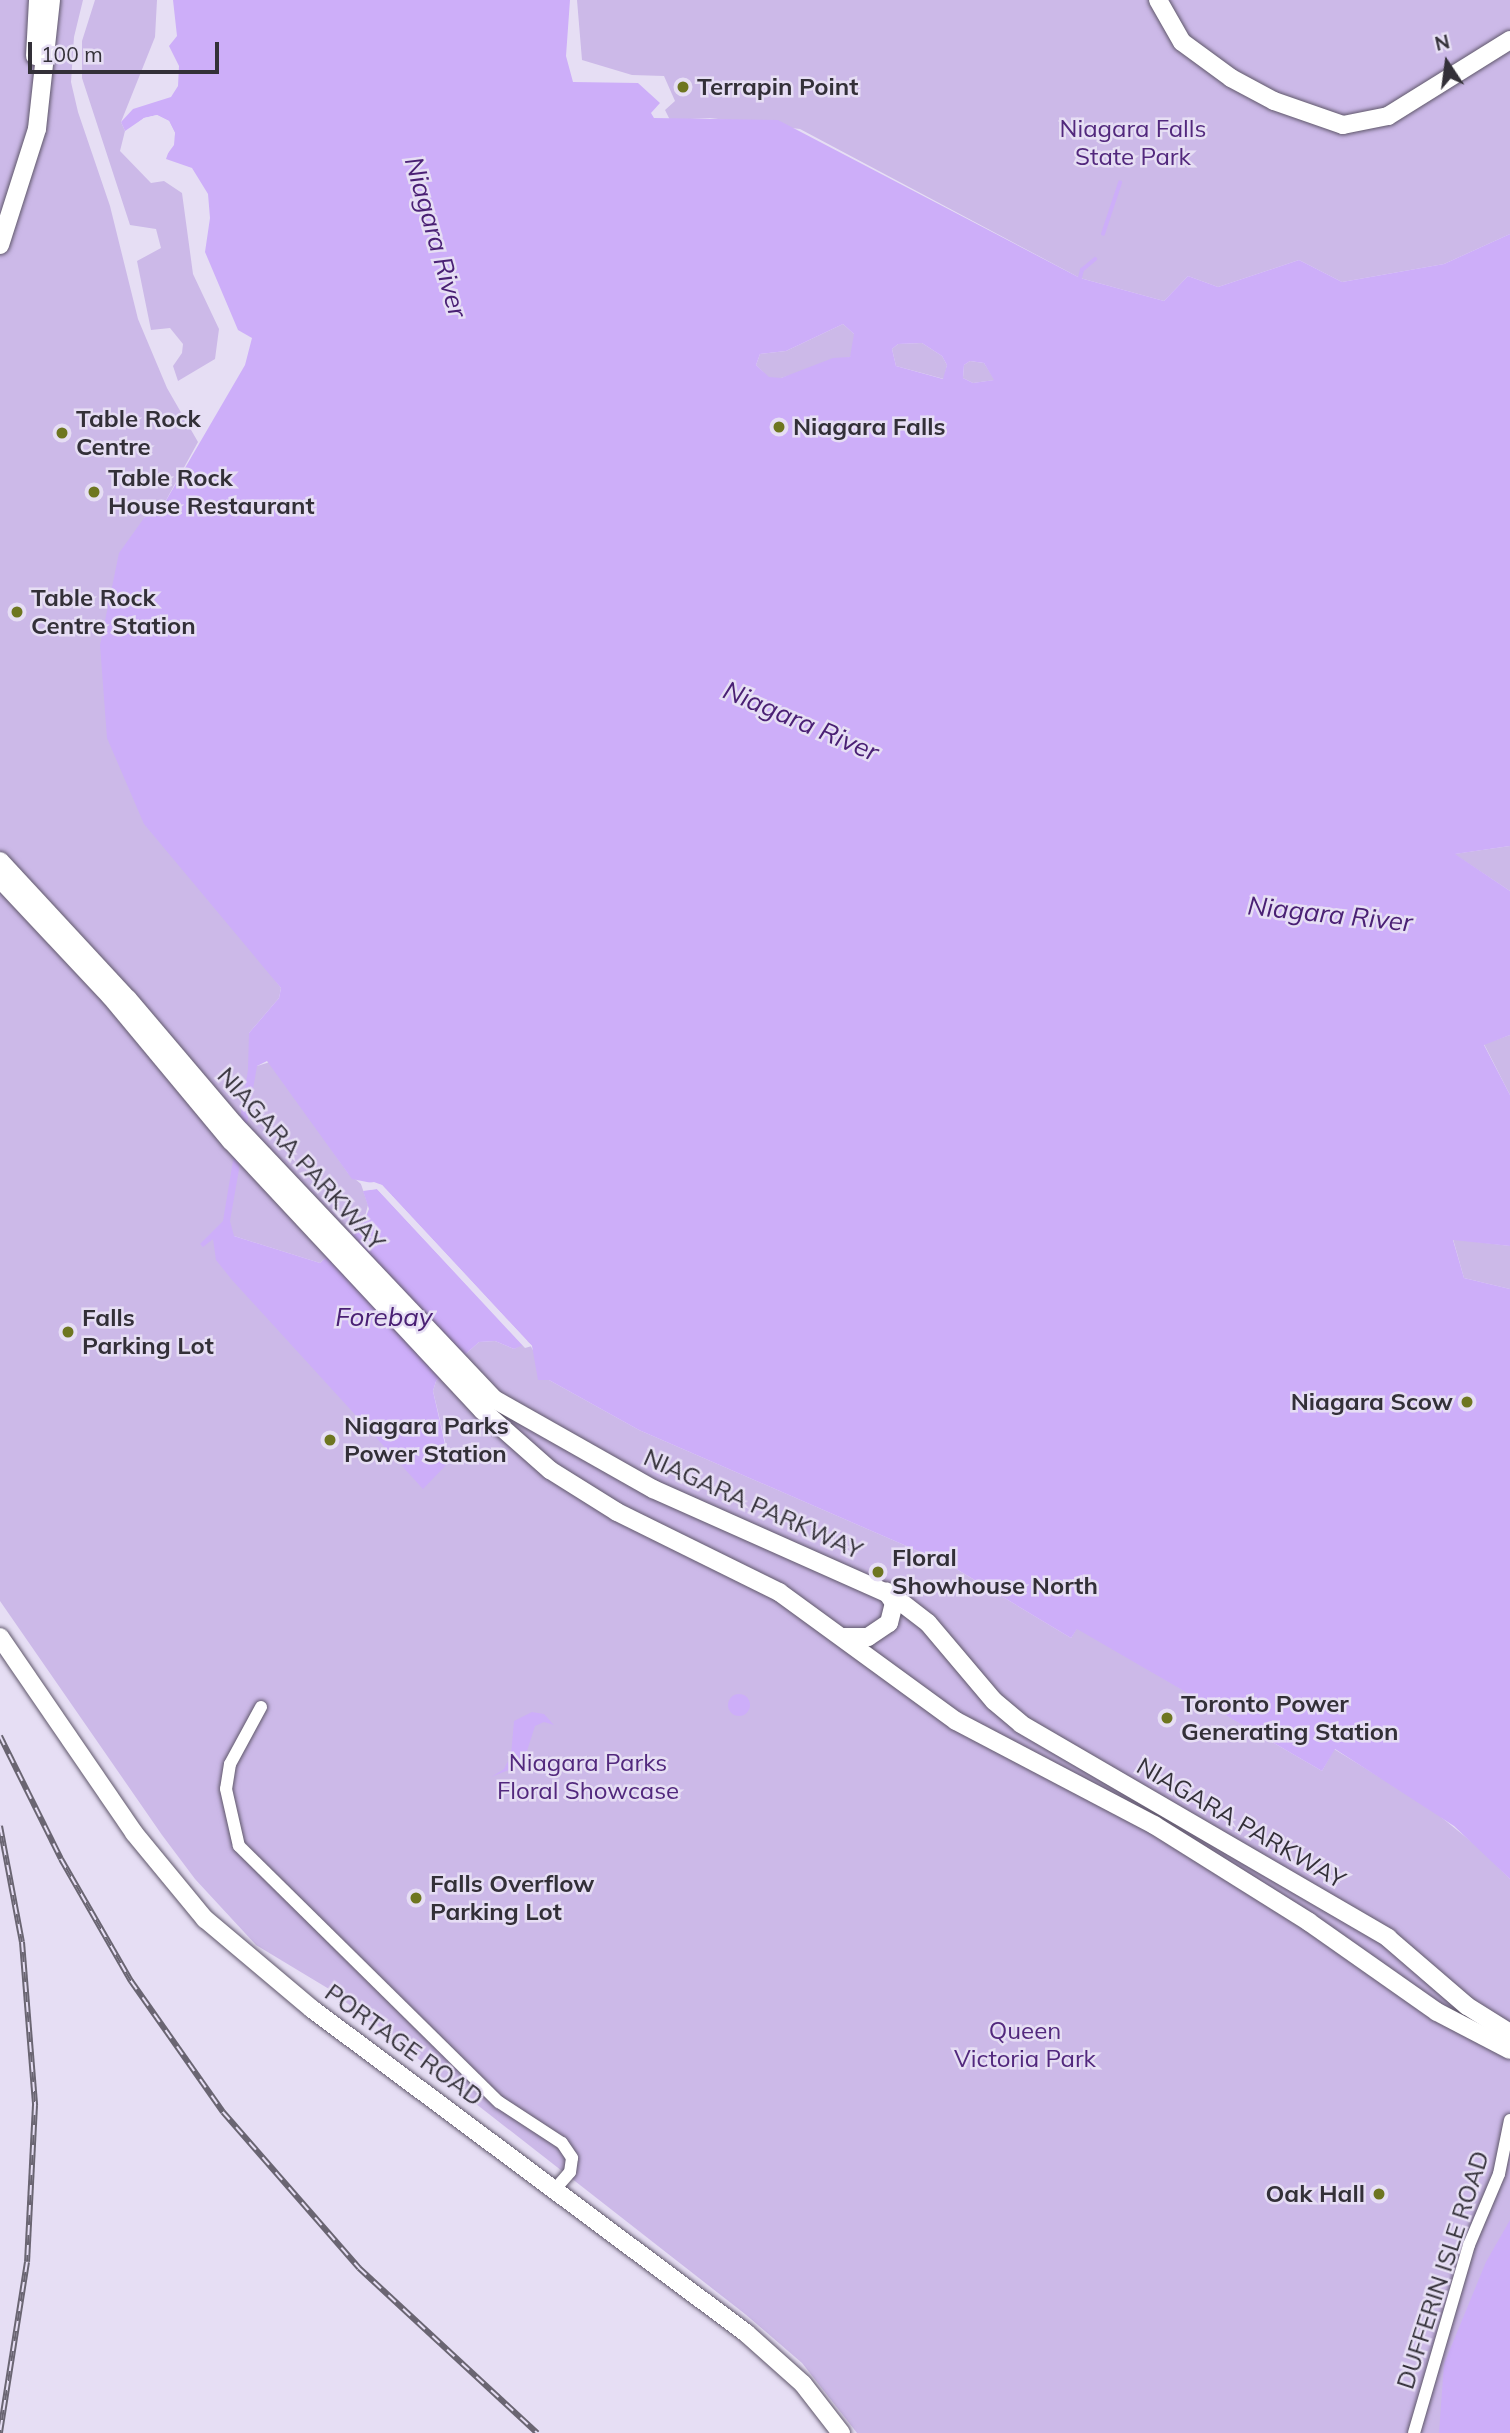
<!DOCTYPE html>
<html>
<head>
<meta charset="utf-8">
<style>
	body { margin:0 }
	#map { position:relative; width:1510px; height:2433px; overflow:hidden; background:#e6def4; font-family:Mulish,sans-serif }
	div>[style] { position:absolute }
	.green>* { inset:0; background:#ccb9e8 }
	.water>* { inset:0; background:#cdaef9 }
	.round { border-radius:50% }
	.pier>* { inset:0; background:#e6def4 }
	.stream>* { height:3.5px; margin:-1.75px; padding:0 1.75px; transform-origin:1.75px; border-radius:1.75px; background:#cdaef9 }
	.roads { filter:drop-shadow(0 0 2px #5f576a) drop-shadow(0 0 2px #5f576a) }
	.street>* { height:12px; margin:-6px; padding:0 6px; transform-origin:6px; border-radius:6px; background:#fff }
	.secondary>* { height:18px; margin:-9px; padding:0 9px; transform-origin:9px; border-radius:9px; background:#fff }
	.rail>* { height:6px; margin-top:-3px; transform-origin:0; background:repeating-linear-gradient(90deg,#e6def4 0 10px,#6a6572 0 20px); box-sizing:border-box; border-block:2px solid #6a6572 }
	.dots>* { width:19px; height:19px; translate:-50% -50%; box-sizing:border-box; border:4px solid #e6def4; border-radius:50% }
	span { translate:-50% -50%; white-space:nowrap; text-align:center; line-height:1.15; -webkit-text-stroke:5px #e6def4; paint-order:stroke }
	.poi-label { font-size:24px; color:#333038; font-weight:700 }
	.left { translate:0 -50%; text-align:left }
	.right { translate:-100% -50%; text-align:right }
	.park-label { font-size:24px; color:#52287d }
	.street-label { font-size:24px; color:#333038 }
	.water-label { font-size:26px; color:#4a2074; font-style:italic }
	.north { position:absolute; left:1412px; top:28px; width:70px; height:70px; -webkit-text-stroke:5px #e6def4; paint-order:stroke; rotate:347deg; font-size:19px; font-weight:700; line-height:28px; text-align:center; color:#333038 }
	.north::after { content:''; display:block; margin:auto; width:24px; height:32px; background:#333038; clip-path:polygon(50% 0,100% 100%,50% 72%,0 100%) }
	.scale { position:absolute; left:28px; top:42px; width:191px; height:32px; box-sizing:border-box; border:4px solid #333038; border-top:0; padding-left:9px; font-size:21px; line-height:24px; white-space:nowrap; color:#333038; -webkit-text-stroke:5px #e6def4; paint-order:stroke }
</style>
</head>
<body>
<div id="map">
	<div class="green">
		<div style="clip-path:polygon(0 0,83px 0,74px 37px,71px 82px,78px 112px,110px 206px,138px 319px,167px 388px,198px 442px,164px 504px,144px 518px,272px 976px,281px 988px,279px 998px,249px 1033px,249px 1062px,257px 1066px,270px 1062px,348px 1173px,361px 1184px,368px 1205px,363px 1224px,320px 1263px,234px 1236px,226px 1263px,449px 1458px,433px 1391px,436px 1381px,479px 1342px,495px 1341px,514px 1349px,528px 1341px,549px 1380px,639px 1430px,948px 1564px,1071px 1638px,1077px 1628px,1322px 1771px,1334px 1749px,1431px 1809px,1478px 1847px,1510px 1879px,1510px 2433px,857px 2433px,802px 2363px,745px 2314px,329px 1989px,256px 1945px,195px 1879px,162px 1835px,0 1601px)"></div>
		<div style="clip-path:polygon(95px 0,157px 0,155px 37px,121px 122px,125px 131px,120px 151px,151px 183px,164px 181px,182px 193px,193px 274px,219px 329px,215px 359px,178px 381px,173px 366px,182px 353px,183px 344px,170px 328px,151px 330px,137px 261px,161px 248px,156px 229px,130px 225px,82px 78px,82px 41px)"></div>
		<div style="clip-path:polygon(577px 0,1510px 0,1510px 234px,1444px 264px,1342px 282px,1299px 260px,1218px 287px,1188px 276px,1164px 301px,1080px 278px,800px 129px,710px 118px,670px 120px,665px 110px,675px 101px,664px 76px,632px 75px,582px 60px)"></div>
		<div style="clip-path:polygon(843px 324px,854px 334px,854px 353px,850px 357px,781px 378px,769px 378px,756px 365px,760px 354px,786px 351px)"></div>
		<div style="clip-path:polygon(922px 343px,942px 356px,947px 365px,944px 379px,896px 366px,892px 349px,898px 344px)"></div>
		<div style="clip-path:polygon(970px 361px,984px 363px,995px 380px,973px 383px,963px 378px,964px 365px)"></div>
		<div style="clip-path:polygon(1510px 846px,1510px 891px,1454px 854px)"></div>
		<div style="clip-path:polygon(1510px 1035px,1510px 1095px,1484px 1044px)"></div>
		<div style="clip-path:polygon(1453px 1239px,1510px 1246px,1510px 1289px,1464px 1278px)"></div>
	</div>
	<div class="water">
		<div style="clip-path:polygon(evenodd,173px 0,570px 0,566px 56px,573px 82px,638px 83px,660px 103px,651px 113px,654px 118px,778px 120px,1080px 278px,1164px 301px,1188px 276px,1218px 287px,1299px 260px,1342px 282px,1444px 264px,1510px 234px,1510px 846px,1455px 854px,1510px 891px,1510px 1035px,1484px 1045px,1510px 1095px,1510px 1246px,1453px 1240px,1464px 1278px,1510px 1289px,1510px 1879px,1454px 1826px,1335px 1749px,1322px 1771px,1077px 1629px,1071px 1638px,948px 1564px,639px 1430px,549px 1380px,538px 1380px,532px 1346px,382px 1185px,352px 1179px,267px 1061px,257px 1066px,230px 1221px,234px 1236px,320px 1263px,363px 1224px,369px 1209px,363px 1191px,377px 1189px,523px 1345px,514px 1349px,495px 1341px,479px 1342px,436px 1381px,433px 1391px,449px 1462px,423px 1489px,232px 1280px,216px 1260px,213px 1239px,203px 1247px,200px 1244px,223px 1221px,248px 1070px,249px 1033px,279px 998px,281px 988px,144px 824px,107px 738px,100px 645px,119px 553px,144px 518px,164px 504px,245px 365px,252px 338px,238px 330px,205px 252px,210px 218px,208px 194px,192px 168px,166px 159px,175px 133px,169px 121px,157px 115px,144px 118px,125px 131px,121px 122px,133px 109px,171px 97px,178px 86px,179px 66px,169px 46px,177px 36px,173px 0,843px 324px,854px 334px,850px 357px,833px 358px,781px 378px,769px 377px,756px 365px,760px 354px,786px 351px,843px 324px,173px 0,922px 343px,942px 356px,947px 365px,943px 379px,896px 366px,892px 349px,898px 344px,922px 343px,173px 0,970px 361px,984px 363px,994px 380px,973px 383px,963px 378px,964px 365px,970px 361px)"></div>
		<div class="round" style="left:728px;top:1694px;width:22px;height:22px"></div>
		<div style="clip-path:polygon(532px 1712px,544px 1714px,554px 1725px,544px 1722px,535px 1726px,527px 1751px,514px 1768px,491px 1777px,504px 1769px,511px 1755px,514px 1721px)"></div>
		<div style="clip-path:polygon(1510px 2220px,1510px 2433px,1439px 2433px,1444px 2364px,1486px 2262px)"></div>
	</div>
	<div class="pier">
		<div style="clip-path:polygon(157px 115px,169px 121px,175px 133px,174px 145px,163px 160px,171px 144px,167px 124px,145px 121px,124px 134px,144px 118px)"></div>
		<div style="clip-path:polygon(374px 1182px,382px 1185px,532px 1346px,525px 1348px,377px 1189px,365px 1190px,361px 1184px)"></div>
	</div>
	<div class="stream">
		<div style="left:1103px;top:234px;width:54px;rotate:-71.6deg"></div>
		<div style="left:1080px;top:278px;width:8px;rotate:-76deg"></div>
		<div style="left:1082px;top:270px;width:17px;rotate:-40deg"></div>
	</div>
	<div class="roads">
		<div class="street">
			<div style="left:261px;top:1707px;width:65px;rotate:118.5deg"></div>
			<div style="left:230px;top:1764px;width:25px;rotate:99deg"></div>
			<div style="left:226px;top:1789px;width:58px;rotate:77.2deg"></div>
			<div style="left:239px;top:1846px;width:365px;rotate:44.6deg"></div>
			<div style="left:499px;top:2102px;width:75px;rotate:33.1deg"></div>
			<div style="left:562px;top:2143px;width:18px;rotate:56deg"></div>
			<div style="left:572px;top:2158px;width:14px;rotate:98deg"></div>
			<div style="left:570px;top:2172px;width:21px;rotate:131deg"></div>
			<div style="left:1414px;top:2433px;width:196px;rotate:-73.7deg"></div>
			<div style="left:1469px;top:2245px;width:77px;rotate:-67.1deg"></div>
			<div style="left:1499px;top:2174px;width:55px;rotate:-78.5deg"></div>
		</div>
		<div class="secondary">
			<div style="left:1158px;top:0;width:48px;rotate:60.3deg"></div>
			<div style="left:1182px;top:42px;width:61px;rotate:36.3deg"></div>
			<div style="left:1231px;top:78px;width:49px;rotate:28.1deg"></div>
			<div style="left:1274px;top:101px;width:73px;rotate:19.2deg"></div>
			<div style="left:1343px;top:125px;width:46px;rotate:-11.3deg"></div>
			<div style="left:1388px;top:116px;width:144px;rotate:-31.9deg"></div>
			<div style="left:35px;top:56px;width:56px;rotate:-86.9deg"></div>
			<div style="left:0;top:245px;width:122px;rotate:-72.3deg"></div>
			<div style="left:37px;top:129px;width:130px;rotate:-83.8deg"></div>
			<div style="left:0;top:861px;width:188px;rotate:47.2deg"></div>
			<div style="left:128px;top:999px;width:164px;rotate:49.7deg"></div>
			<div style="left:234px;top:1124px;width:378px;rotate:46.6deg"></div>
			<div style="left:494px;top:1399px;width:183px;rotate:29.5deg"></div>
			<div style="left:653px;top:1489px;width:263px;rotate:24deg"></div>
			<div style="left:893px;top:1596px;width:44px;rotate:37.6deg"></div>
			<div style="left:928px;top:1623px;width:102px;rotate:49.8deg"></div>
			<div style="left:994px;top:1701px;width:35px;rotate:40deg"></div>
			<div style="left:1021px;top:1724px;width:425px;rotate:30.2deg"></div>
			<div style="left:1388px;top:1938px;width:104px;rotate:40.7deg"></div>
			<div style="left:1467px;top:2006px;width:51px;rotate:32.1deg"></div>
			<div style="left:0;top:879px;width:161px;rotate:46.8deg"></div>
			<div style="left:110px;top:996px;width:189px;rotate:50.2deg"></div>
			<div style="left:231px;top:1141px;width:368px;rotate:47deg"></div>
			<div style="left:482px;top:1410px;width:91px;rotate:41.4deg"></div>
			<div style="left:550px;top:1470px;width:79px;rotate:32.1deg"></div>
			<div style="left:617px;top:1512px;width:181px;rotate:26.3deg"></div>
			<div style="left:779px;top:1592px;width:219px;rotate:36.1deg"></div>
			<div style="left:956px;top:1721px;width:224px;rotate:27.7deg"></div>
			<div style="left:1154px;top:1825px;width:183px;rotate:32deg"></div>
			<div style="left:1309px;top:1922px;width:156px;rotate:35.1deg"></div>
			<div style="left:1437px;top:2012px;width:82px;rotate:27.5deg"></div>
			<div style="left:0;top:1637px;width:237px;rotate:55.6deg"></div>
			<div style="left:134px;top:1833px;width:112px;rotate:50.5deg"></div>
			<div style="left:205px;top:1919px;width:140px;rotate:40.1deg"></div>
			<div style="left:312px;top:2009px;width:542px;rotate:36.74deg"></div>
			<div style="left:746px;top:2333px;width:76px;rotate:41.8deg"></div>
			<div style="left:803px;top:2384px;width:62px;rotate:52.2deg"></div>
			<div style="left:842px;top:1637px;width:26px"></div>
			<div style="left:868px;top:1637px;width:25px;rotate:-34deg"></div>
			<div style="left:889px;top:1623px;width:21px;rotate:-76deg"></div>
			<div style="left:894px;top:1603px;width:14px;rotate:-124deg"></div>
		</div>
	</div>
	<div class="rail">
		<div style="left:0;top:1736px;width:137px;rotate:63.6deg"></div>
		<div style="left:61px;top:1859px;width:141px;rotate:60.2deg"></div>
		<div style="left:131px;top:1981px;width:160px;rotate:54.9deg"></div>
		<div style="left:223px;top:2112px;width:207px;rotate:48.9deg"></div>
		<div style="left:359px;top:2268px;width:243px;rotate:42.8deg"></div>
		<div style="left:0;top:1826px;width:118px;rotate:79.3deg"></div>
		<div style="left:22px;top:1942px;width:164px;rotate:85.4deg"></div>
		<div style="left:35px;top:2105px;width:157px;rotate:92.9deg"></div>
		<div style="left:27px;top:2262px;width:173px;rotate:99deg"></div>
	</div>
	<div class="dots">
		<div style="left:683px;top:87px;background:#6e7620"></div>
		<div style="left:779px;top:427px;background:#6e7620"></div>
		<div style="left:62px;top:433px;background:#6e7620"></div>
		<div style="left:94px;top:492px;background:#6e7620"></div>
		<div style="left:17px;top:612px;background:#6e7620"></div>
		<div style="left:68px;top:1332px;background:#6e7620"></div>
		<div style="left:1467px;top:1402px;background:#6e7620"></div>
		<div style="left:330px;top:1440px;background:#6e7620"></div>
		<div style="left:878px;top:1572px;background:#6e7620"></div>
		<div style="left:1167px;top:1718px;background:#6e7620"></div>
		<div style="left:416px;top:1898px;background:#6e7620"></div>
		<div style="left:1379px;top:2194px;background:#6e7620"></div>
	</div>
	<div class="poi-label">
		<span class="left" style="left:697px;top:87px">Terrapin Point</span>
		<span class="left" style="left:76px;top:433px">Table Rock<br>Centre</span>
		<span class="left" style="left:793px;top:427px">Niagara Falls</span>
		<span class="left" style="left:108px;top:492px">Table Rock<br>House Restaurant</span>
		<span class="left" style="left:31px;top:612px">Table Rock<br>Centre Station</span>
		<span class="left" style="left:82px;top:1332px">Falls<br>Parking Lot</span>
		<span class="right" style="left:1453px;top:1402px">Niagara Scow</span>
		<span class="left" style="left:344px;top:1440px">Niagara Parks<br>Power Station</span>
		<span class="left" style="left:892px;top:1572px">Floral<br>Showhouse North</span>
		<span class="left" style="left:1181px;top:1718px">Toronto Power<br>Generating Station</span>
		<span class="left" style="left:430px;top:1898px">Falls Overflow<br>Parking Lot</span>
		<span class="right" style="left:1365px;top:2194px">Oak Hall</span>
	</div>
	<div class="park-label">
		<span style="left:1133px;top:143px">Niagara Falls<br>State Park</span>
		<span style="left:588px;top:1777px">Niagara Parks<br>Floral Showcase</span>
		<span style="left:1025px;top:2045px">Queen<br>Victoria Park</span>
	</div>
	<div class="street-label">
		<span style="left:301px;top:1159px;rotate:48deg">NIAGARA PARKWAY</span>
		<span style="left:753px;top:1504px;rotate:24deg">NIAGARA PARKWAY</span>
		<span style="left:1241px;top:1823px;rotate:30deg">NIAGARA PARKWAY</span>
		<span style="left:404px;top:2045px;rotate:36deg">PORTAGE ROAD</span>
		<span style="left:1443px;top:2270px;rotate:-72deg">DUFFERIN ISLE ROAD</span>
	</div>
	<div class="water-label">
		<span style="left:436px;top:237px;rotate:74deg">Niagara River</span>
		<span style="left:801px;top:721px;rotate:23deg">Niagara River</span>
		<span style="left:1330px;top:914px;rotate:6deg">Niagara River</span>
		<span style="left:384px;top:1317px">Forebay</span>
	</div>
	<div class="north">N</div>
	<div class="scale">100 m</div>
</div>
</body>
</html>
